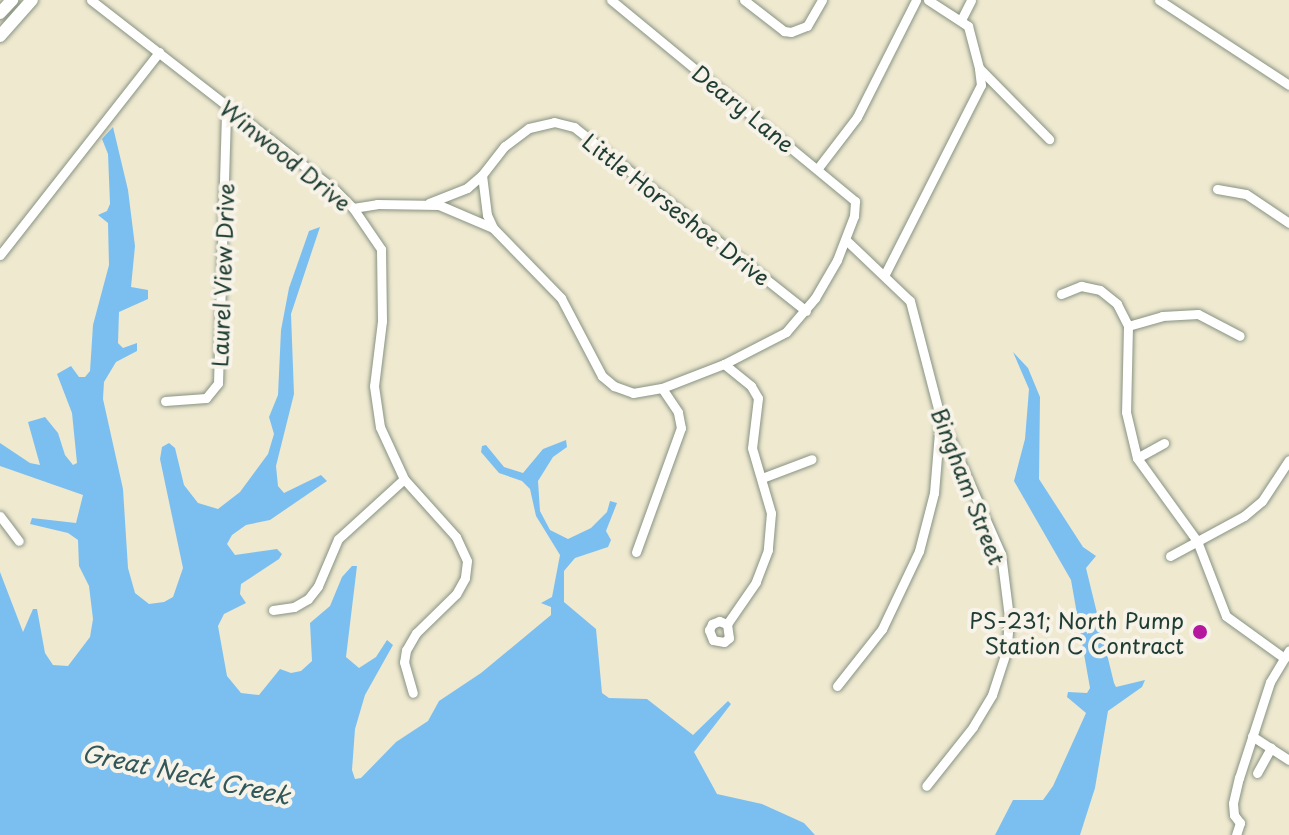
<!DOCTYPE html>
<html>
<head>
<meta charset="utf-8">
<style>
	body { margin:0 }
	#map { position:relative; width:1289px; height:835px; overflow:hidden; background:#efe9d0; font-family:"Playpen Sans",sans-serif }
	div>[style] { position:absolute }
	.water>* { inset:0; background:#7bbff1 }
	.roads { filter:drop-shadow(0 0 2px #879382) drop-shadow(0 0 2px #879382) }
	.minor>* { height:9px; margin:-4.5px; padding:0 4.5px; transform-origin:4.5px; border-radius:4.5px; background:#fff }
	.major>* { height:12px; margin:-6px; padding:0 6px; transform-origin:6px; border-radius:6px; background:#fff }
	.dots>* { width:22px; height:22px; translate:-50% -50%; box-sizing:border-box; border:4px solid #f7f3e8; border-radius:50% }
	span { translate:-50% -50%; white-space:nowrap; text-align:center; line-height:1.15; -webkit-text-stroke:8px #f7f3e8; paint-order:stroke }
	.street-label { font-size:22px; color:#1f3d34 }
	.poi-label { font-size:22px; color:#1f3d34 }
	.right { translate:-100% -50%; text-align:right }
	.water-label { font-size:24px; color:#31575a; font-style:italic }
</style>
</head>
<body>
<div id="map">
	<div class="water">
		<div style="clip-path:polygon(113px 127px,128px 190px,135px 246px,131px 287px,148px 290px,148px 299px,119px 312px,118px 343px,123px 348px,137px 343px,137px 351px,116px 362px,104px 382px,103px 399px,123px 489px,128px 568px,135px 593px,149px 604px,164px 602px,173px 597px,183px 568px,160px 459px,162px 447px,169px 443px,175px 448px,184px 485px,198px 503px,218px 509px,240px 492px,268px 454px,274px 434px,269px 417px,278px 395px,281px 330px,289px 288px,309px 231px,320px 227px,291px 314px,294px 394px,276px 466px,278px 486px,284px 493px,321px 475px,327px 481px,270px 520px,246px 525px,232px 535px,227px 544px,235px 555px,277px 549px,282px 554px,279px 559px,241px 584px,240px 594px,246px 603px,224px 614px,218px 626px,227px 676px,241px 693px,259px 695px,280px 669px,291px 673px,301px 671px,312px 661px,310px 623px,330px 606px,342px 577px,352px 566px,357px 566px,346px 657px,359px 668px,376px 657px,387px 640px,393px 645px,365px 695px,355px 729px,352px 770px,355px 779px,361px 778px,396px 742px,428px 721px,439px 701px,481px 673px,551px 615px,551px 607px,541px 603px,552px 597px,560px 555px,536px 516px,530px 489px,522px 481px,499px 473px,481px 452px,482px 446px,486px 445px,504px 467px,523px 473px,543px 449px,566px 440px,567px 447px,553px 457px,538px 481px,540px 511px,550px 530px,568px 539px,591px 528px,607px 512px,610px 501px,617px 503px,606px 531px,611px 540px,608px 547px,575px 558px,564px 571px,564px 602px,596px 629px,602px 693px,609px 698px,647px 699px,693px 735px,728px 701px,731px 704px,694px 752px,717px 794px,762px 804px,804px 823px,815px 835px,0 835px,0 572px,23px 632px,33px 609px,37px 609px,45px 653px,53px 665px,68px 666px,90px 637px,93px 619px,89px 586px,79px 566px,78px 540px,68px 533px,30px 524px,32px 518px,76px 523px,83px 495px,0 466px,0 443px,30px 463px,40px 465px,28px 422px,45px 417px,58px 433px,65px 455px,73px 465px,77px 463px,72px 413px,57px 374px,71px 366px,79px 377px,85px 377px,90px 371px,93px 325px,109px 265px,108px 223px,98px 215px,107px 211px,110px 204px,108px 154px,102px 139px)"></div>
		<div style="clip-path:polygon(1013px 352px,1028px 368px,1040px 397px,1039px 479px,1083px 547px,1096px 556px,1086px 568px,1114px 683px,1116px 687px,1145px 680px,1142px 687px,1108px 711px,1095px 788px,1080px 835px,995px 835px,1013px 800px,1043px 800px,1053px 786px,1086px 713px,1067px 697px,1068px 692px,1087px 693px,1090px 688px,1071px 580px,1014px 481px,1025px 439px,1029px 389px)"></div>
	</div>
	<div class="roads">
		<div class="minor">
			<div style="left:91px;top:0;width:309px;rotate:37.9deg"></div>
			<div style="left:335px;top:190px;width:25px;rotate:45deg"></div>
			<div style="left:353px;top:208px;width:50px;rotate:55.7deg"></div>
			<div style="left:381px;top:249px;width:72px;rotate:89.2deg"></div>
			<div style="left:382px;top:321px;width:65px;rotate:97deg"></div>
			<div style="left:374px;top:386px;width:41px;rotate:81.7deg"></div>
			<div style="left:380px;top:427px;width:57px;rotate:65.2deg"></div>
			<div style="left:404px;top:479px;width:78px;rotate:48.1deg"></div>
			<div style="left:456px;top:537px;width:26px;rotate:65deg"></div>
			<div style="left:467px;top:561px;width:17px;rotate:97deg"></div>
			<div style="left:465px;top:578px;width:18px;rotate:119deg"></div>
			<div style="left:456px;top:594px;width:56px;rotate:135.7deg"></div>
			<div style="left:416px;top:633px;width:20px;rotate:120deg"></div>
			<div style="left:406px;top:650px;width:12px;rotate:99deg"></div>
			<div style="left:404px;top:662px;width:32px;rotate:74deg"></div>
			<div style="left:744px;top:0;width:51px;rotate:37.8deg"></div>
			<div style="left:784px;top:31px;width:7px;rotate:8deg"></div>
			<div style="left:791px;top:32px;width:17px;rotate:-21deg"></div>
			<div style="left:807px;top:26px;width:30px;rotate:-60deg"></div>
			<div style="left:928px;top:0;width:48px;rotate:33deg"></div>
			<div style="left:968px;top:26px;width:43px;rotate:75.3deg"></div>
			<div style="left:979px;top:68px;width:100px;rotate:45.4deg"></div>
			<div style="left:1159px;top:0;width:155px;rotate:33.2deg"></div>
			<div style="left:961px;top:20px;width:22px;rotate:-63deg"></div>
			<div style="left:818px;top:168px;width:64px;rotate:-52.6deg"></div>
			<div style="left:857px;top:117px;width:131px;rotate:-63.2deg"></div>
			<div style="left:482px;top:175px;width:40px;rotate:82.9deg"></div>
			<div style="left:487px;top:215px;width:14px;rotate:65deg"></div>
			<div style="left:1217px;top:189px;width:29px;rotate:10deg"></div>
			<div style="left:1246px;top:194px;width:52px;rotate:34deg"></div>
			<div style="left:429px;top:203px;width:41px;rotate:-21.5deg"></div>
			<div style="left:467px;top:188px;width:20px;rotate:-41deg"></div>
			<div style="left:482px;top:175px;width:37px;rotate:-52deg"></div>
			<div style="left:505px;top:146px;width:30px;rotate:-37deg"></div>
			<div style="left:529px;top:128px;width:26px;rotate:-13deg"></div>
			<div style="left:554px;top:122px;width:21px;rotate:14deg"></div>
			<div style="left:574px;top:127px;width:296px;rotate:38.4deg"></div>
			<div style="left:353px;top:208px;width:24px;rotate:-9deg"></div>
			<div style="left:377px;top:204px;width:62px;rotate:0.9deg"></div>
			<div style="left:439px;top:205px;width:59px;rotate:23.1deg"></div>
			<div style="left:493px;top:228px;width:98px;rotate:45.8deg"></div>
			<div style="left:561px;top:298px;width:88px;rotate:62.3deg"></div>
			<div style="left:602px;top:376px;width:16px;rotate:40deg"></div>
			<div style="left:614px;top:386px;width:20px;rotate:20deg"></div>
			<div style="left:633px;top:393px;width:29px;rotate:-10deg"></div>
			<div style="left:662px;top:388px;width:66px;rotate:-21.2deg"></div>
			<div style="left:724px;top:364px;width:70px;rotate:-27.3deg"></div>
			<div style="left:786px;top:332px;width:45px;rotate:-49.5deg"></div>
			<div style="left:815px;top:298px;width:44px;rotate:-59.9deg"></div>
			<div style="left:837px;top:260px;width:47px;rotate:-68.9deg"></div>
			<div style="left:854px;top:216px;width:15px;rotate:-86deg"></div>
			<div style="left:855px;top:201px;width:316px;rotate:-140.5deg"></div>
			<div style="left:846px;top:240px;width:88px;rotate:43.6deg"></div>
			<div style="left:910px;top:301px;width:119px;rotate:75.4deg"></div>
			<div style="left:940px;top:416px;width:151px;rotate:66.2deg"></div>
			<div style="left:1001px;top:554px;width:64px;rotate:82.8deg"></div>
			<div style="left:1009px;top:617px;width:32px;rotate:94deg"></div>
			<div style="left:1007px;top:649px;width:48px;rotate:108.1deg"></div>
			<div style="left:992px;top:695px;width:37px;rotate:121deg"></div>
			<div style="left:973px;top:727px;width:75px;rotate:128.5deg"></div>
			<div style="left:0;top:255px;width:258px;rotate:-51.9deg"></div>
			<div style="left:885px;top:274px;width:212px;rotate:-63.1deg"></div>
			<div style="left:981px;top:85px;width:17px;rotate:-97deg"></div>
			<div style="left:1061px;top:294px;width:22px;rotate:-22deg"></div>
			<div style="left:1081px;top:286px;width:19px;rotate:12deg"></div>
			<div style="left:1100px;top:290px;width:22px;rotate:39deg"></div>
			<div style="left:1117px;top:304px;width:25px;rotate:63deg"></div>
			<div style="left:1128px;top:326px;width:86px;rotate:91.3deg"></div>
			<div style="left:1126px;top:412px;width:47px;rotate:76.6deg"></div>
			<div style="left:1137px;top:458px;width:102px;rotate:54.1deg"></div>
			<div style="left:1197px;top:541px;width:80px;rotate:68.9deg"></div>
			<div style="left:1226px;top:616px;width:72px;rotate:35.9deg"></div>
			<div style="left:1128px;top:326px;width:35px;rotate:-16deg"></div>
			<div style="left:1162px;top:316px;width:36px;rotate:-3deg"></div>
			<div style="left:1198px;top:314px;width:47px;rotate:27.6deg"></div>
			<div style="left:724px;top:364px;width:35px;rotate:39deg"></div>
			<div style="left:751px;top:386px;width:14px;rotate:60deg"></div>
			<div style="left:758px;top:398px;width:50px;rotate:96.8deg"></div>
			<div style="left:752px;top:448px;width:68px;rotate:73.7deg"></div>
			<div style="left:771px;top:513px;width:37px;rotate:95deg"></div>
			<div style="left:768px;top:550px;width:34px;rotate:111deg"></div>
			<div style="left:756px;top:582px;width:51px;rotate:124.6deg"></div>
			<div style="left:727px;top:624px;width:14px;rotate:82deg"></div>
			<div style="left:729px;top:638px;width:6px;rotate:141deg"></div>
			<div style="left:724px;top:642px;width:11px;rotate:-170deg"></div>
			<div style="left:713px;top:640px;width:11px;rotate:-112deg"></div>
			<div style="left:709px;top:630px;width:7px;rotate:-63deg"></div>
			<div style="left:712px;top:624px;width:8px;rotate:-23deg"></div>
			<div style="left:719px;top:621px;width:9px;rotate:21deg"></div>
			<div style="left:165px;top:401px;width:41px;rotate:-4.2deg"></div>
			<div style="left:206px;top:398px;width:19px;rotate:-51deg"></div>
			<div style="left:218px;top:383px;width:277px;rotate:-88.3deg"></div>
			<div style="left:1137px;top:458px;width:31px;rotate:-29deg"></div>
			<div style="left:762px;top:478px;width:53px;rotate:-20.8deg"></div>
			<div style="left:0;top:516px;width:31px;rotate:53deg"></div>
			<div style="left:636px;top:552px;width:132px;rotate:-70.1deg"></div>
			<div style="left:681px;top:428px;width:16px;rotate:-101deg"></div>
			<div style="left:678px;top:412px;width:29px;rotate:-124deg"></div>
			<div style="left:1170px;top:556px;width:84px;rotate:-28.4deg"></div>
			<div style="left:1244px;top:516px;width:23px;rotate:-40deg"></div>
			<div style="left:1262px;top:501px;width:49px;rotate:-56.6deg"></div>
			<div style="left:273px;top:610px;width:21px;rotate:-8deg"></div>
			<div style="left:294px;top:607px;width:16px;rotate:-30deg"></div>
			<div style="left:308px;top:599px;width:16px;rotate:-52deg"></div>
			<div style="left:318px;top:586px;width:51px;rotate:-66.9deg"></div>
			<div style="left:338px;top:539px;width:89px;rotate:-42.3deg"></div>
			<div style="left:837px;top:686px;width:73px;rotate:-51.7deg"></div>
			<div style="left:882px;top:629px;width:86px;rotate:-64.6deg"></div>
			<div style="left:919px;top:551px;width:60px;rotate:-75.5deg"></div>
			<div style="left:934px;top:493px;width:73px;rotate:-85.3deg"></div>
			<div style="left:1252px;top:736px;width:44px;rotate:33deg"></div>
			<div style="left:1257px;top:773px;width:29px;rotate:-61deg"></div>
			<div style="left:1236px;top:835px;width:13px;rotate:-72deg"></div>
			<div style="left:1240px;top:823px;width:10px;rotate:-127deg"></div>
			<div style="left:1234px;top:815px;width:12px;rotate:-95deg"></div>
			<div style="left:1233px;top:803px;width:26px;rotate:-77deg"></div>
			<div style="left:1239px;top:778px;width:101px;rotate:-72.1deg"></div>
			<div style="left:1270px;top:682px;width:37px;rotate:-59deg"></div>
		</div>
		<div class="major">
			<div style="left:0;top:13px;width:18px;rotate:-47deg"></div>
			<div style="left:0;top:36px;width:48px;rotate:-48.4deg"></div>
		</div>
	</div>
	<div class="dots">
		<div style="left:1200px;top:632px;background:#b5179e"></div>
	</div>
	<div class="street-label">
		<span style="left:744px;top:108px;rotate:39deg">Deary Lane</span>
		<span style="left:286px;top:155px;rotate:39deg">Winwood Drive</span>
		<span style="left:677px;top:209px;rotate:38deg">Little Horseshoe Drive</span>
		<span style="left:222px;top:275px;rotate:-88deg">Laurel View Drive</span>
		<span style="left:969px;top:486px;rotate:69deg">Bingham Street</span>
	</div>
	<div class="poi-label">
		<span class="right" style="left:1184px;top:632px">PS-231; North Pump<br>Station C Contract</span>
	</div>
	<div class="water-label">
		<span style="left:186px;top:774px;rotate:12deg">Great Neck Creek</span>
	</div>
</div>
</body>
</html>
